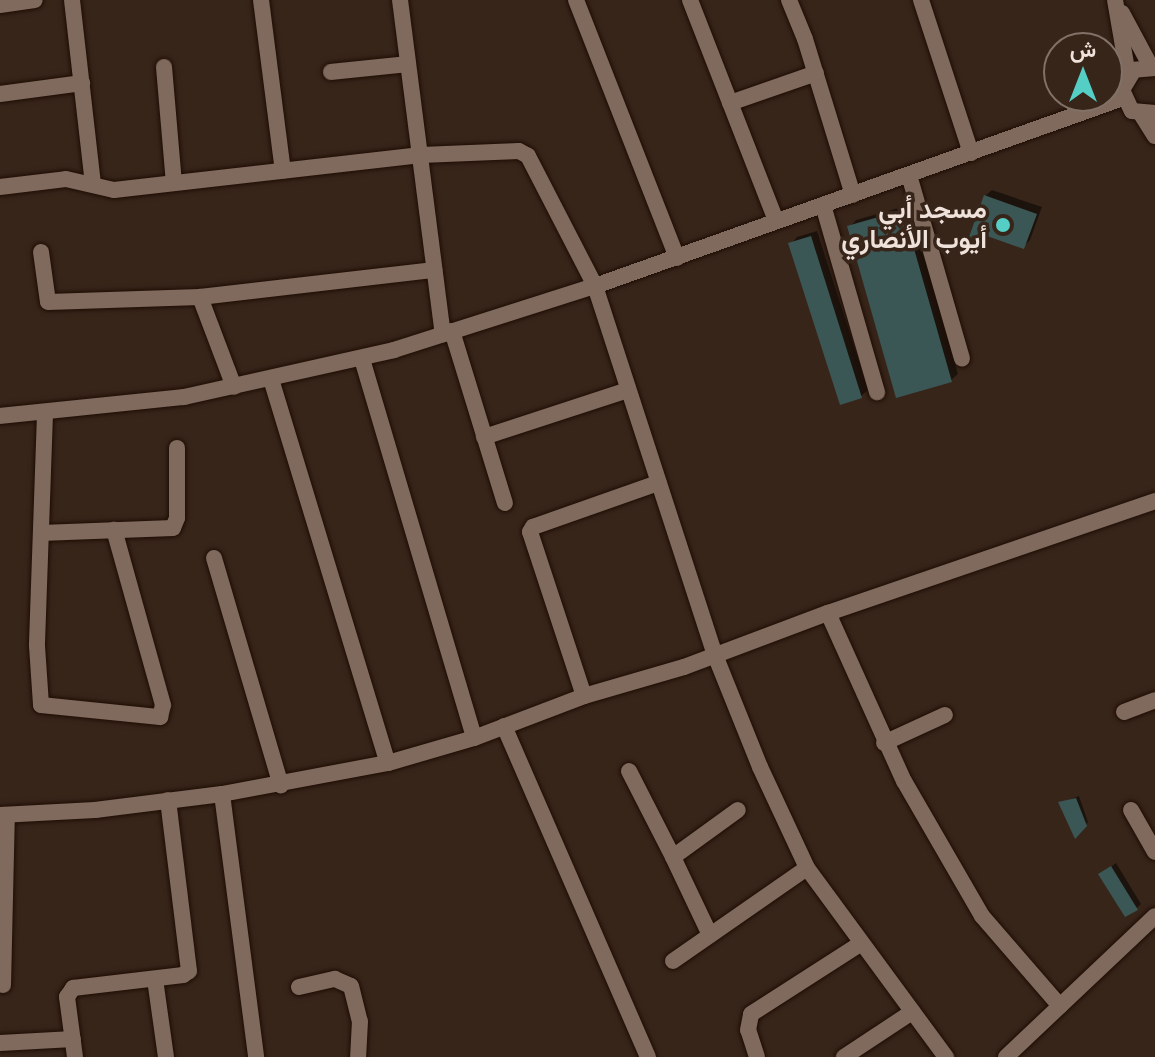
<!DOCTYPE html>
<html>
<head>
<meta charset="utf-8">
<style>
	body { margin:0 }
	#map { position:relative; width:1155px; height:1057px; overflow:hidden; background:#38251a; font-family:"Varela Round",Vazirmatn,sans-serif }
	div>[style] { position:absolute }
	.shadow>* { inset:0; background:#0007 }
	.building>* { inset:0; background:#3a5755 }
	.roads { filter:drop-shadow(0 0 2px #1e0d04) drop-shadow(0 0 2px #1e0d04) }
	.minor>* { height:16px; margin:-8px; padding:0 8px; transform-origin:8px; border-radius:8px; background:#806a5d }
	.dots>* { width:22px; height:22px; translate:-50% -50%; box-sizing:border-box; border:4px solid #38251a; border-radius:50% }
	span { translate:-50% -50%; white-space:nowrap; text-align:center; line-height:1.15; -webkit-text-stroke:7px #38251a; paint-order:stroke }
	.poi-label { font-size:26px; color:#efe2db; font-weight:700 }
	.right { translate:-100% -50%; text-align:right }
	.north { position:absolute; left:1043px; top:32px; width:80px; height:80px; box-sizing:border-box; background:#38251a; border:2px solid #817167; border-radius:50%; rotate:0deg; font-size:22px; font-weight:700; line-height:32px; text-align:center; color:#efe2db }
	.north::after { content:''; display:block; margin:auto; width:28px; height:36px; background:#55cec6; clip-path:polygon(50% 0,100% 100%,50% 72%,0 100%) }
</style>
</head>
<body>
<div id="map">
	<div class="shadow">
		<div style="clip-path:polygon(992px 190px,1042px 207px,1030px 240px,1024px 246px,990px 235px,984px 240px,985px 196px)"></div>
		<div style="clip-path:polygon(909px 205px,958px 374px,951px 380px,850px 227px,856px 220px)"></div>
		<div style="clip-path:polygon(817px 231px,868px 390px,861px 396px,791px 244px,797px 237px)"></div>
		<div style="clip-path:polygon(1079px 796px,1088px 822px,1076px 835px,1060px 803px)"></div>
		<div style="clip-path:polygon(1116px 863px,1141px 904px,1137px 908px,1101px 874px)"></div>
	</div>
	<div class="building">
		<div style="clip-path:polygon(984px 195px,1037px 214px,1024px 249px,987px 236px,985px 242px,969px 237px)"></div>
		<div style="clip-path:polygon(903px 210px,952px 382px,896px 398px,847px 226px)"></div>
		<div style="clip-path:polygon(811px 236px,862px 398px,840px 405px,788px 243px)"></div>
		<div style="clip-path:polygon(1076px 798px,1087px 826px,1075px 839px,1058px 802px)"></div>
		<div style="clip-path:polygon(1111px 866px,1138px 910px,1125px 917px,1098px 874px)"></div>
	</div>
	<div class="roads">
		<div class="minor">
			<div style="left:72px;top:0;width:185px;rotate:83.5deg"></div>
			<div style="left:261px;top:0;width:172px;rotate:82.7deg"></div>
			<div style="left:400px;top:0;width:337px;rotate:82.7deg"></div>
			<div style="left:576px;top:0;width:277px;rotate:68.6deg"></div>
			<div style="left:690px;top:0;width:237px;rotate:68.7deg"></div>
			<div style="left:789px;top:0;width:42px;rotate:67.7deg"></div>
			<div style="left:805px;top:39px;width:163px;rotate:72.9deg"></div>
			<div style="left:921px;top:0;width:161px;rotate:71.9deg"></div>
			<div style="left:1115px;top:0;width:76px;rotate:80.2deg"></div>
			<div style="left:0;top:5px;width:35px;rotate:-8deg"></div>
			<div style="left:1122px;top:13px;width:61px;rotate:61.8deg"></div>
			<div style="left:164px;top:67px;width:116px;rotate:85.1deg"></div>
			<div style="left:1155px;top:68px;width:21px;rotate:175deg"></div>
			<div style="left:1134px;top:70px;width:23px;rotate:121deg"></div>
			<div style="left:1122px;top:90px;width:23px;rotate:65deg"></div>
			<div style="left:1132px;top:111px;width:23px;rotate:5deg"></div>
			<div style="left:331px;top:72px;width:77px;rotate:-5.9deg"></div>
			<div style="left:0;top:94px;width:83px;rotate:-7.6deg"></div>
			<div style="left:730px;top:103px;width:91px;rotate:-19.2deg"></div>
			<div style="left:1141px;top:114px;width:26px;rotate:58deg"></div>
			<div style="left:909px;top:175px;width:191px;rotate:73.9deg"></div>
			<div style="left:0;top:187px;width:66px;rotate:-6.9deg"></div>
			<div style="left:66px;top:179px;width:49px;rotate:12.9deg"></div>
			<div style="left:114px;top:190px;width:309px;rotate:-6.5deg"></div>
			<div style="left:421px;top:155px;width:98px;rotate:-2.3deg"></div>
			<div style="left:519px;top:151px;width:10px;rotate:29deg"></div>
			<div style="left:528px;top:156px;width:146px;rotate:62.7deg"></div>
			<div style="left:595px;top:286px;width:388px;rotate:72deg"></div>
			<div style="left:715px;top:655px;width:121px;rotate:68.1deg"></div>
			<div style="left:760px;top:767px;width:111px;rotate:65deg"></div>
			<div style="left:807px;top:868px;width:235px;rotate:53.7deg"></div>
			<div style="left:823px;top:205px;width:195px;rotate:73.9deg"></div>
			<div style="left:41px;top:252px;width:50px;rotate:82deg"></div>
			<div style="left:48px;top:302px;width:152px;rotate:-1.9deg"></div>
			<div style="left:200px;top:297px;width:236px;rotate:-6.6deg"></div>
			<div style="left:200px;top:297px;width:96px;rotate:69.3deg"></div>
			<div style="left:452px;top:331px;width:180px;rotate:72.9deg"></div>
			<div style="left:362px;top:359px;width:395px;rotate:73.5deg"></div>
			<div style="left:271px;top:379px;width:401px;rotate:73.1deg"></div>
			<div style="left:45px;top:414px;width:232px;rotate:92deg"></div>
			<div style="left:37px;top:646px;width:59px;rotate:86.1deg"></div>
			<div style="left:41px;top:705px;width:120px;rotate:5.8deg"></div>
			<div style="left:160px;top:717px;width:12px;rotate:-76deg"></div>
			<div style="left:163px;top:705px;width:182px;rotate:-105.6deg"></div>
			<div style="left:0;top:416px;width:185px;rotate:-5.9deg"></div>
			<div style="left:184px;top:397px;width:215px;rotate:-12.6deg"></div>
			<div style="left:394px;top:350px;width:211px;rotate:-17.7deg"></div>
			<div style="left:595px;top:286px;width:560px;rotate:-19.6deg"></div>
			<div style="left:484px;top:437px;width:151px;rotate:-18.1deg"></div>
			<div style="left:41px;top:533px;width:132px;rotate:-2.2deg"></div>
			<div style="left:173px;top:528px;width:11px;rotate:-68deg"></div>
			<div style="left:177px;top:518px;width:70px;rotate:-90deg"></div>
			<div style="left:214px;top:558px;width:237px;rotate:73.6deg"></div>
			<div style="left:828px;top:613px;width:184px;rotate:65.7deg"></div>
			<div style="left:904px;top:781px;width:156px;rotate:60deg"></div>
			<div style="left:982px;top:916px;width:119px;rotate:49.1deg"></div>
			<div style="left:584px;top:696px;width:173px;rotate:-108.2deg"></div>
			<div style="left:530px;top:532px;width:6px;rotate:-59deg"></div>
			<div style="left:533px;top:527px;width:133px;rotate:-19.4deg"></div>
			<div style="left:1124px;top:712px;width:33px;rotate:-21deg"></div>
			<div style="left:504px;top:726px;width:361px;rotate:66.5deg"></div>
			<div style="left:884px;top:743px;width:67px;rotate:-24.7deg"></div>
			<div style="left:629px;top:771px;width:97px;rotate:62.9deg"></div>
			<div style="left:222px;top:794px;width:265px;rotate:82.6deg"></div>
			<div style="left:1131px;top:810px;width:48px;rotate:60.3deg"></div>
			<div style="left:0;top:815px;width:95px;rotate:-3deg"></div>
			<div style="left:95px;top:810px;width:128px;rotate:-7.2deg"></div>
			<div style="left:222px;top:794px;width:169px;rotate:-10.6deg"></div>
			<div style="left:388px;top:763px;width:90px;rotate:-16.2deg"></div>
			<div style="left:474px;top:738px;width:118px;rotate:-20.9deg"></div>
			<div style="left:584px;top:696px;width:104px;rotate:-16.2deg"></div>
			<div style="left:684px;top:667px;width:154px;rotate:-20.6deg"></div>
			<div style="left:828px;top:613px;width:346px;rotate:-18.9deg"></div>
			<div style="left:710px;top:935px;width:86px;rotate:-115.4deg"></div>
			<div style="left:673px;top:857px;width:80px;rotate:-35.9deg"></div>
			<div style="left:673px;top:961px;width:163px;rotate:-34.8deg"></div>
			<div style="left:155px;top:979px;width:79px;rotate:82deg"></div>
			<div style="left:3px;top:985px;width:170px;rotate:-88.7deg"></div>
			<div style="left:299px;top:987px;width:37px;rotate:-13deg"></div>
			<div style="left:335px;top:979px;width:17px;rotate:24deg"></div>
			<div style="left:351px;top:986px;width:36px;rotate:76deg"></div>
			<div style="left:360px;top:1021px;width:36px;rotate:93deg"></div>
			<div style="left:0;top:1043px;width:73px;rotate:-3.1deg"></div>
			<div style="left:75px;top:1057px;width:61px;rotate:-97.6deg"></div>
			<div style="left:67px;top:997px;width:11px;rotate:-56deg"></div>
			<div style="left:73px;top:988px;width:111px;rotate:-6.7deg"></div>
			<div style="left:183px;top:975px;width:7px;rotate:-34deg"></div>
			<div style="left:189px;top:971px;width:172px;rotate:-97deg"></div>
			<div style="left:757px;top:1057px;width:28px;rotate:-108deg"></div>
			<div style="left:748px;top:1030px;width:16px;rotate:-79deg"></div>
			<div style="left:751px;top:1014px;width:130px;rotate:-32.7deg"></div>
			<div style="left:844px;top:1057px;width:82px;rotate:-33.5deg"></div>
			<div style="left:1006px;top:1057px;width:205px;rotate:-43.4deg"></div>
		</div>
	</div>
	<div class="dots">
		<div style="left:1003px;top:225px;background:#55cec6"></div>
	</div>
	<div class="poi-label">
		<span class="right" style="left:987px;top:225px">مسجد أبي<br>أيوب الأنصاري</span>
	</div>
	<div class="north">ش</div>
</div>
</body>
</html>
